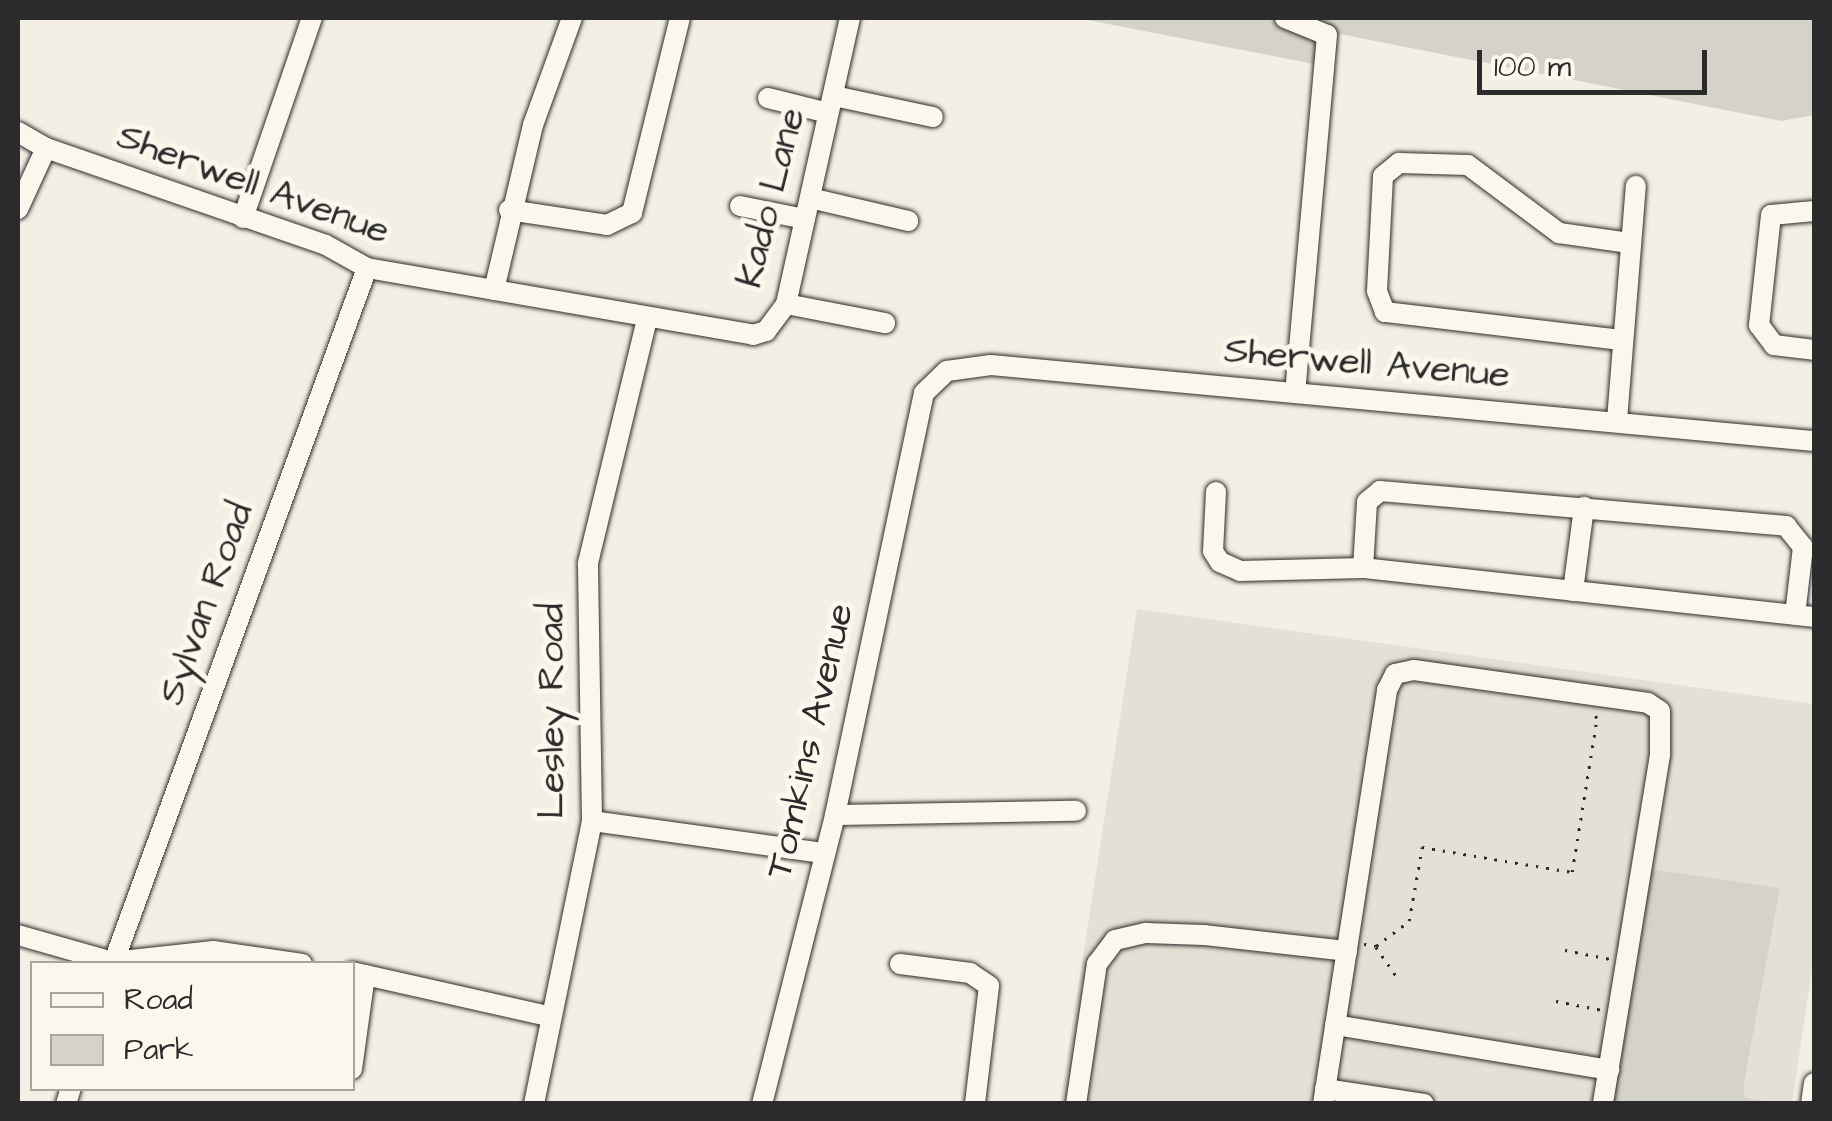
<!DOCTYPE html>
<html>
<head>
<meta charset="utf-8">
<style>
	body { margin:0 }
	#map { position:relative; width:1832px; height:1121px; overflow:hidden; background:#f3efe4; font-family:"Architects Daughter",sans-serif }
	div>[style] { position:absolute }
	.built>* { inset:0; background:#e4e0d6 }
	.green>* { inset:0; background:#d5d2c9 }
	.path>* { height:2.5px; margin-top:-1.25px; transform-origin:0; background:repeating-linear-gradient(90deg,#2b2b2b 0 2.5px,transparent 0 10.5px) }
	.roads { filter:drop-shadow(0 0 2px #2b2b2b) drop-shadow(0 0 2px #2b2b2b) }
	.minor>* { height:20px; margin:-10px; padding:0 10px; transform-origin:10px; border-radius:10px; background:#fbf7ec }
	span { translate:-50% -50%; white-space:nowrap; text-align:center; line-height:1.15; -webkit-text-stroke:10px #fbf7ec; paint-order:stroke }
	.street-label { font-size:38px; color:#2b2b2b }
	.frame { position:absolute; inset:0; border:20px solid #2b2b2b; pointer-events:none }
	.legend { position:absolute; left:30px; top:961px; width:325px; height:130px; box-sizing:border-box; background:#fbf7ec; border:2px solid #a8a59f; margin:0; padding:12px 18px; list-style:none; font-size:30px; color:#2b2b2b }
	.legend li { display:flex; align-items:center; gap:20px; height:50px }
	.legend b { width:50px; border:2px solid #a8a59f }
	.scale { position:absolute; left:1477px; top:50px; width:230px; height:45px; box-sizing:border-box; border:5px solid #2b2b2b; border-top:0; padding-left:12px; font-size:30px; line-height:35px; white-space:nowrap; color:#2b2b2b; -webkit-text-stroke:8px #fbf7ec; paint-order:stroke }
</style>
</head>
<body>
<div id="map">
	<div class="built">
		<div style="clip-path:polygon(1137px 609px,1814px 704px,1814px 955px,1792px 1103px,1060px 1104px)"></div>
	</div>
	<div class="green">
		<div style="clip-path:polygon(1077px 18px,1814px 18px,1814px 115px,1781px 121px,1340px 34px,1314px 64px)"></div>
		<div style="clip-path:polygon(1649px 869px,1780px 888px,1743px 1088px,1745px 1098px,1782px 1103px,1613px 1104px)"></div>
	</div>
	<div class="path">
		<div style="left:1364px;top:944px;width:12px;rotate:9deg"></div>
		<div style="left:1376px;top:946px;width:41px;rotate:-37.1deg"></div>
		<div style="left:1409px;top:921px;width:75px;rotate:-80deg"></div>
		<div style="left:1422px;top:847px;width:152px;rotate:9.5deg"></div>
		<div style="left:1572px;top:872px;width:156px;rotate:-80.8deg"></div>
		<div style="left:1597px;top:718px;width:9px;rotate:-139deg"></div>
		<div style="left:1376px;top:947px;width:39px;rotate:55deg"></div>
		<div style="left:1565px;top:950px;width:46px;rotate:11.3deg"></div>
		<div style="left:1556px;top:1001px;width:47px;rotate:11.1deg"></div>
	</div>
	<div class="roads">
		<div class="minor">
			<div style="left:1285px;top:18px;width:45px;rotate:22deg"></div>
			<div style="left:1327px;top:35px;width:359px;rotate:95.1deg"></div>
			<div style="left:834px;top:96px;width:101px;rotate:12deg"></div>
			<div style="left:768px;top:98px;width:62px;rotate:14deg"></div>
			<div style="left:18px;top:132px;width:32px;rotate:30deg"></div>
			<div style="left:46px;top:148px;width:296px;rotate:19.1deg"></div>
			<div style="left:326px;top:245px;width:47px;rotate:29.3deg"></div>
			<div style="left:367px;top:268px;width:392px;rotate:9.8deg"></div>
			<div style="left:753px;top:335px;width:14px;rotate:-17deg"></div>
			<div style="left:766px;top:331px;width:34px;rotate:-53deg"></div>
			<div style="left:786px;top:304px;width:293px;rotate:-77.4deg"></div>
			<div style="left:810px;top:198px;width:101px;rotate:13.2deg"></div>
			<div style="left:740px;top:206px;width:66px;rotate:11.3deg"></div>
			<div style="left:18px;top:209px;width:67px;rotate:-65.3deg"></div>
			<div style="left:509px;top:210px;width:99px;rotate:8.7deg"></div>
			<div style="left:607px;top:225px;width:28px;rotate:-26deg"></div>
			<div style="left:632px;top:213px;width:201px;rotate:-76.2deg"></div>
			<div style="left:1814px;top:211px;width:43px;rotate:174.7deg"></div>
			<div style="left:1771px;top:215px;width:111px;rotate:96.2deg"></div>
			<div style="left:1759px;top:325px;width:25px;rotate:53deg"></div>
			<div style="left:1774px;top:345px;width:40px;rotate:7.1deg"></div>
			<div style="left:243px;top:218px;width:212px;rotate:-71deg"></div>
			<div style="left:494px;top:290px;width:170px;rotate:-76.7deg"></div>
			<div style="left:533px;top:125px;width:114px;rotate:-70deg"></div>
			<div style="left:786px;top:304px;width:101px;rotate:10.9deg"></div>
			<div style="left:1621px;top:340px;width:238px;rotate:-173.2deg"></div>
			<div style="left:1385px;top:312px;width:22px;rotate:-111deg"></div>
			<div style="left:1377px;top:291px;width:115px;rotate:-87deg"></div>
			<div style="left:1383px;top:176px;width:21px;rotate:-39deg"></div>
			<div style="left:1399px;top:163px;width:69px;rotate:1.7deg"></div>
			<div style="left:1468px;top:165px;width:114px;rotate:36.8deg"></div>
			<div style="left:1559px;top:233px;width:71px;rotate:8.1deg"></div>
			<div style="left:1617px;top:420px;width:235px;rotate:-85.4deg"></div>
			<div style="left:1216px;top:492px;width:59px;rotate:92.9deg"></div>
			<div style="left:1213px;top:551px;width:13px;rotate:58deg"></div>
			<div style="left:1220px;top:562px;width:22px;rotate:24deg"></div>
			<div style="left:1240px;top:571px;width:123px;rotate:-1.4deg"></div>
			<div style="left:1363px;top:568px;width:454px;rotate:6.2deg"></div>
			<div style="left:1363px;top:568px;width:66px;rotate:-86.5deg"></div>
			<div style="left:1367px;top:502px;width:17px;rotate:-40deg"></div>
			<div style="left:1380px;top:491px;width:408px;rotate:4.9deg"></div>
			<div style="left:1786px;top:526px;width:27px;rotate:51deg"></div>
			<div style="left:1803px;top:547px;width:68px;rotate:96.7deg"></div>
			<div style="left:1573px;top:591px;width:85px;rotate:-82.5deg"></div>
			<div style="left:835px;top:815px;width:241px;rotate:-1deg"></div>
			<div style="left:592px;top:821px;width:232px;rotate:7.9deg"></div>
			<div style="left:18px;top:935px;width:99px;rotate:15.9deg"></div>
			<div style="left:113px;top:962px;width:101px;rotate:-6.3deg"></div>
			<div style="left:213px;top:951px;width:90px;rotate:8.3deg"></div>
			<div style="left:113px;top:964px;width:741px;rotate:-69.95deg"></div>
			<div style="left:900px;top:964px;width:71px;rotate:7.3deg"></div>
			<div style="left:970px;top:973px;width:23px;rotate:34deg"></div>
			<div style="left:989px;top:986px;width:119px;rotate:96.8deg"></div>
			<div style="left:352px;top:972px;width:204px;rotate:12.7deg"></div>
			<div style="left:1335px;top:1025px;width:278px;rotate:9.3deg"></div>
			<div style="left:352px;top:1069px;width:95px;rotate:-82.1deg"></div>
			<div style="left:1325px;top:1089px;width:100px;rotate:8.6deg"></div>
			<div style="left:66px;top:1104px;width:17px;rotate:-73deg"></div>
			<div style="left:534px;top:1104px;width:289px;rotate:-78.4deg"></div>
			<div style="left:592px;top:821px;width:258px;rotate:-90.9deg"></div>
			<div style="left:588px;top:563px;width:251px;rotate:-76.4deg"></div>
			<div style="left:762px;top:1104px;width:298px;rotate:-75.8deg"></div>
			<div style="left:835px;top:815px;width:431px;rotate:-78.1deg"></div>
			<div style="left:924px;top:393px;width:32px;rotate:-44deg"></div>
			<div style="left:947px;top:371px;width:44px;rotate:-7.8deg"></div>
			<div style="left:991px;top:365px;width:827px;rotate:5.28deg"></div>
			<div style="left:1076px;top:1104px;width:142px;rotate:-81.5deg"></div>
			<div style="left:1097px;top:964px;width:30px;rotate:-53deg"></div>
			<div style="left:1115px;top:940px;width:32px;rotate:-13deg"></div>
			<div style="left:1146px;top:933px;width:58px;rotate:2deg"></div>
			<div style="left:1204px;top:935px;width:144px;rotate:6.4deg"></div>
			<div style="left:1323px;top:1104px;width:419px;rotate:-81.2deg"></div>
			<div style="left:1387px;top:690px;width:18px;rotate:-63deg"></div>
			<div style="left:1395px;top:674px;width:19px;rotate:-12deg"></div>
			<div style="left:1414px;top:670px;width:236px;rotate:8deg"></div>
			<div style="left:1648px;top:703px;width:14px;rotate:34deg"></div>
			<div style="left:1660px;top:711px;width:44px;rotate:90deg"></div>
			<div style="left:1660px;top:755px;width:354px;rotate:99.3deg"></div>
			<div style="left:1811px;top:1104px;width:21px;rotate:-82deg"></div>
		</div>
	</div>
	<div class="street-label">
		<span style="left:253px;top:185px;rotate:20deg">Sherwell Avenue</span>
		<span style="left:772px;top:198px;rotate:-76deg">Kado Lane</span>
		<span style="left:1367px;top:364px;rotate:5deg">Sherwell Avenue</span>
		<span style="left:207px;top:604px;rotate:-70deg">Sylvan Road</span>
		<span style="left:553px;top:711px;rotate:-90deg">Lesley Road</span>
		<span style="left:811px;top:741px;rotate:-77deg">Tomkins Avenue</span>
	</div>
	<div class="frame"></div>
	<ul class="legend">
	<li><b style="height:12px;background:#fbf7ec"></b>Road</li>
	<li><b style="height:28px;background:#d5d2c9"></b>Park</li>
	</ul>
	<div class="scale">100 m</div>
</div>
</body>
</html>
